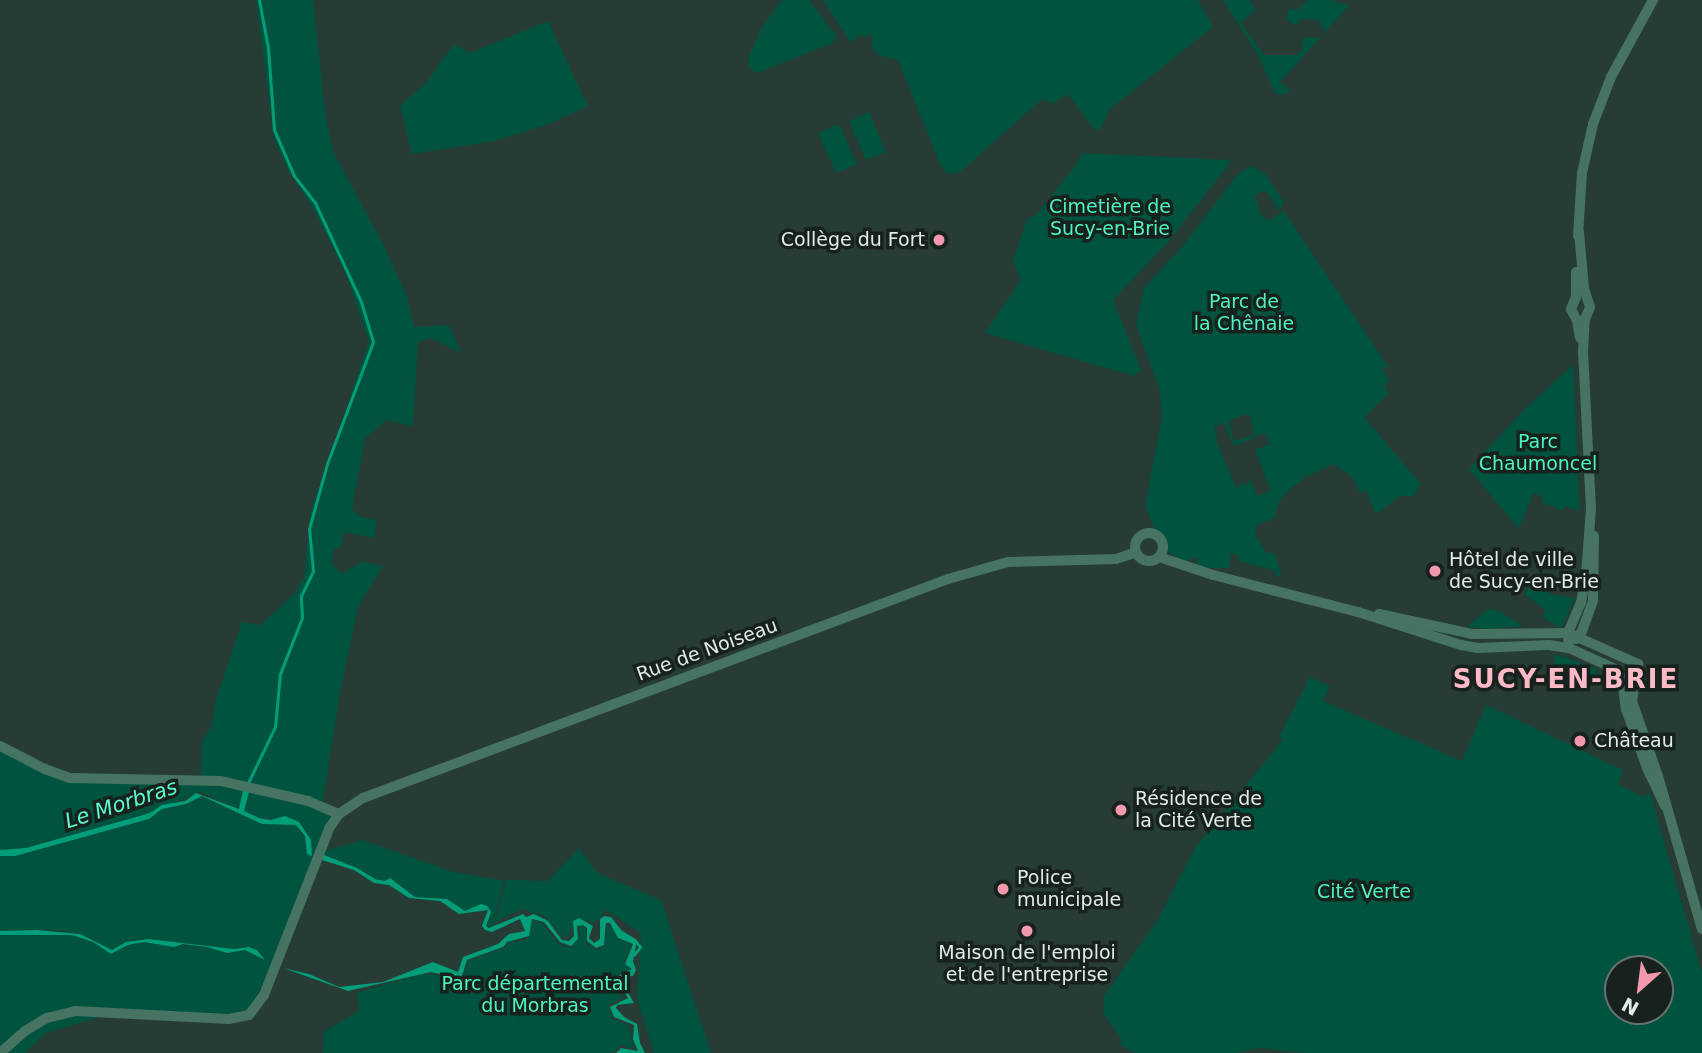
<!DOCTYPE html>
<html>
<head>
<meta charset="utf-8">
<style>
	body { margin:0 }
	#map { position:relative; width:1702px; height:1053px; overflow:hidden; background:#263c34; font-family:"DejaVu Sans",sans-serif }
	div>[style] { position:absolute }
	.green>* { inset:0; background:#00543f }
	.water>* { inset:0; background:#029d79 }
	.stream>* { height:2.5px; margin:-1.25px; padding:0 1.25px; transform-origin:1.25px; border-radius:1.25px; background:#029d79 }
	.minor>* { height:10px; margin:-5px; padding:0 5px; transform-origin:5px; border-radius:5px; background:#477363 }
	.minor>.ring { margin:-5px; padding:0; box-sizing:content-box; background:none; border:10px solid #477363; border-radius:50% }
	.dots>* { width:19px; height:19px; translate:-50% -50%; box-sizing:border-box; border:4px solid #17211d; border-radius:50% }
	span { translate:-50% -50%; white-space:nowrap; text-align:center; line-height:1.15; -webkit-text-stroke:7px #17211d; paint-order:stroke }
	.park-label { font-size:19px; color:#4cf4c2 }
	.poi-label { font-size:19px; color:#dfece7 }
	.right { translate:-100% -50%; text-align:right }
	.left { translate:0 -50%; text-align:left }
	.street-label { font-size:19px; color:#dfece7 }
	.water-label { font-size:21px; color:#58fdcb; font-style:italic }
	.district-label { font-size:26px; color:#fcb9c6; font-weight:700; letter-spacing:2px }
	.north { position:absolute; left:1604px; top:955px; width:70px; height:70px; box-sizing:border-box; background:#17211d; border:2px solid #67726e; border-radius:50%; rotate:208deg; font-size:19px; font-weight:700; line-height:28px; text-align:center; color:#dfece7 }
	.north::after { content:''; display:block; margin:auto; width:24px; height:32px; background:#f29aad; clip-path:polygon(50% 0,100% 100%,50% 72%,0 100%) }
</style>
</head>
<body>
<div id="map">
	<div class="green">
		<div style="clip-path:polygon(256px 0,313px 0,326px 119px,334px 153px,382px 242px,406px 294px,414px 327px,449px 325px,461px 353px,431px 338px,418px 342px,413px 427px,387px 420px,365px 438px,352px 509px,361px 517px,377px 520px,374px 538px,344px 532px,341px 547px,334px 549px,331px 562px,341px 574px,359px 564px,360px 561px,383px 566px,358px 607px,341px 688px,322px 806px,339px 814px,264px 995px,241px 1018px,99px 1010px,97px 1018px,46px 1033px,25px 1053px,0 1053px,0 935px,72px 935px,93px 942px,111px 954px,128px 945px,144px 942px,207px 947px,227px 953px,245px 950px,265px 960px,257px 950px,249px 947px,234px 949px,143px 939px,126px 942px,112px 950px,80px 934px,55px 930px,0 931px,0 856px,15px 856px,149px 819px,162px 809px,186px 804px,202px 796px,262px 824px,296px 825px,305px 836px,307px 854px,310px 851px,311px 840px,299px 822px,259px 818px,244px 811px,249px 792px,243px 791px,239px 809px,200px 792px,150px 813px,26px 848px,0 850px,0 746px,58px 775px,201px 779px,202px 741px,211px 727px,216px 699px,242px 622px,260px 625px,294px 594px,304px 577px,310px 515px,369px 342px,345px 272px,314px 210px,288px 170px,274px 139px)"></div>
		<div style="clip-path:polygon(782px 0,809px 0,832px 31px,835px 31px,836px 37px,833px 43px,757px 73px,748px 67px,749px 56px,762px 27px)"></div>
		<div style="clip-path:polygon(823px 0,1198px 0,1213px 27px,1110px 109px,1099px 131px,1094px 129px,1068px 94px,1054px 103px,1041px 100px,960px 172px,953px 174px,945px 172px,940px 164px,898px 60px,880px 56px,872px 48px,872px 34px,865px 38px,862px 34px,850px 42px)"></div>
		<div style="clip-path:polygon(1223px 0,1249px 0,1256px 9px,1241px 23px,1264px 55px,1296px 55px,1302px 51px,1303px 37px,1320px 38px,1280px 82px,1291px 91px,1281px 95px,1275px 93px,1258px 55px)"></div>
		<div style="clip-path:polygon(1308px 0,1331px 0,1349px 6px,1323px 34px,1324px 27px,1319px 27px,1319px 20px,1300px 19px,1299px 23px,1294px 25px,1286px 19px,1288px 11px,1293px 8px,1296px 11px)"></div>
		<div style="clip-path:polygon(548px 21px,588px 106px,546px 125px,495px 141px,412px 154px,400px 105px,425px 84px,454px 44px,470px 53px)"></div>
		<div style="clip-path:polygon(869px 112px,886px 152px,866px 160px,849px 121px)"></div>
		<div style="clip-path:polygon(839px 124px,857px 164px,836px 173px,818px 133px)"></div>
		<div style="clip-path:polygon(1082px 153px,1229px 160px,1230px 163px,1167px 243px,1113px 300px,1141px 370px,1134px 376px,985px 333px,1021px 280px,1013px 262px,1027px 219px,1036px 215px,1076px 165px)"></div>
		<div style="clip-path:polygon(evenodd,1250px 166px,1265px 173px,1284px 202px,1279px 210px,1266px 191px,1262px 191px,1255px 196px,1261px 216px,1269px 220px,1284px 211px,1389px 368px,1381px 367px,1390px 380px,1384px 386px,1389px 393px,1364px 417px,1421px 484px,1413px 496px,1400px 496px,1376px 514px,1366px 491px,1360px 493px,1353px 478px,1334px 464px,1301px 479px,1302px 481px,1293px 486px,1279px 501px,1275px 517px,1256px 526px,1255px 536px,1266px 552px,1275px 554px,1282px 577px,1275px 576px,1276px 571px,1241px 562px,1237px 555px,1231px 553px,1229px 568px,1205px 568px,1196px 565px,1198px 559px,1191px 557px,1189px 562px,1173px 556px,1166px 549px,1163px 537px,1155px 530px,1145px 506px,1162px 416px,1160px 390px,1136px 325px,1144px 288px,1182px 247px,1237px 175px,1250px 166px,1243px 415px,1250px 415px,1254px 435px,1234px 441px,1229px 421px,1243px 415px,1250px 166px,1224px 422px,1234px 446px,1265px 433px,1270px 444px,1255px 450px,1271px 491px,1257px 496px,1251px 481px,1236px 487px,1215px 438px,1217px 436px,1214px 428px,1224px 422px)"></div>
		<div style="clip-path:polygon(1573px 365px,1580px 511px,1565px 506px,1562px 511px,1542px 502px,1543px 497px,1533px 493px,1519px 529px,1469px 469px,1525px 409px)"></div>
		<div style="clip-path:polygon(1535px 580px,1550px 594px,1575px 598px,1561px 628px,1542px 617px,1546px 610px,1524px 594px)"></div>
		<div style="clip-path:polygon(1488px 609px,1499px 611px,1523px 626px,1487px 629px,1467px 627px)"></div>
		<div style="clip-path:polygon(1555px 654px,1598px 669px,1590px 688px,1553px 672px)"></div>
		<div style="clip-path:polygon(evenodd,1310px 677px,1330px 686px,1323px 701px,1462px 761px,1486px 705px,1623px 770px,1618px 784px,1643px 797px,1650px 793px,1702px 973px,1702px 1053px,1307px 1053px,1259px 1048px,1237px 1053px,1135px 1053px,1118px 1044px,1122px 1040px,1103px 1013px,1104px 996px,1157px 921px,1196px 846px,1283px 740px,1279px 737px,1310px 677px,1618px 969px,1660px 969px,1660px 1011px,1618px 1011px,1618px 969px)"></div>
		<div style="clip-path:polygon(363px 840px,453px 872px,504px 881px,492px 928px,485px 926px,491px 912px,481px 904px,465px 911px,447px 899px,415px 897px,409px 895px,402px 886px,375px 879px,357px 868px,324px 855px,325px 851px)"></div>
		<div style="clip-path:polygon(579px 848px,597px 873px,661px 900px,711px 1053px,654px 1053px,637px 999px,641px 933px,606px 910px,595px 923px,575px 918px,568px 938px,563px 937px,544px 916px,523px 909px,502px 918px,494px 925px,506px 880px,548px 881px)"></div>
		<div style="clip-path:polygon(532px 920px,542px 923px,559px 944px,570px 948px,579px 938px,579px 926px,582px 925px,586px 929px,586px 943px,597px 950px,605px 945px,607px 925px,614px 929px,618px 939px,632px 944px,624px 963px,632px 969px,607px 979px,623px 998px,608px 1005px,612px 1018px,629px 1026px,634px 1049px,621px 1045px,612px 1053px,323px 1053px,324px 1032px,360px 1010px,356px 993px,422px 974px,444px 975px,458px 980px,463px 977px,468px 961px,503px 948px,508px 943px,528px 939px)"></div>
	</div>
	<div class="water">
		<div style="clip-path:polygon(243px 790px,249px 792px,244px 811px,259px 818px,271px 820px,285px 816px,299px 822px,311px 840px,312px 856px,307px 854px,305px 836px,296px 825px,262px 824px,202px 796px,186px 804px,162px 809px,149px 819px,15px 856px,0 856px,0 850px,26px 848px,150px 813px,162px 805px,185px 801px,196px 793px,239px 809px)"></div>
		<div style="clip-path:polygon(324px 855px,357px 868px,375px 879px,385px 881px,390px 878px,415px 897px,447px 899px,465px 911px,481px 904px,487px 906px,491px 912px,486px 926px,489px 928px,523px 914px,526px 917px,534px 914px,548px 921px,562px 940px,569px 941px,574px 936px,573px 921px,579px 918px,593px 926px,589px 938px,594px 943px,600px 939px,600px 919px,604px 916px,611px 917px,621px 930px,637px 940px,633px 961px,636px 970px,633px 976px,619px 978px,617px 983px,625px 987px,634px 1003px,617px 1005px,616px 1008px,624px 1017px,637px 1024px,640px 1043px,645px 1053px,616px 1053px,621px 1048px,638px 1051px,633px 1039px,634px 1025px,614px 1017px,610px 1007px,628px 998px,621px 987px,615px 987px,610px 980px,632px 969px,625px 964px,633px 944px,618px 938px,610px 923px,606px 923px,604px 945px,596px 948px,587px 941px,587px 928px,583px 925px,577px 926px,578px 939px,571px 946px,560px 942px,544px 922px,532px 919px,529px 936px,507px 942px,503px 947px,467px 960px,462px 976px,458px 978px,431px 972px,348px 991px,283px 968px,309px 974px,339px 987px,383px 982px,433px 962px,458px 972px,463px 957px,498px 944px,509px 934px,525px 931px,520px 919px,492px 932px,485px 930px,482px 926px,488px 910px,459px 914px,440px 901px,409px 898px,389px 885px,374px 883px,354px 870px,322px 860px)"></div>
		<div style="clip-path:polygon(37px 930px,80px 934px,112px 950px,126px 942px,148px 939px,234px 949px,249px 947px,257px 950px,265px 960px,245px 950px,227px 953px,207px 947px,183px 944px,174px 947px,144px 942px,128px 945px,111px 954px,93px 942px,72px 935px,0 935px,0 931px)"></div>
	</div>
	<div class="stream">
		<div style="left:248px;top:783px;width:62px;rotate:-64.3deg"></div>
		<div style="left:275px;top:727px;width:53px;rotate:-84.6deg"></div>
		<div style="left:280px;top:674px;width:60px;rotate:-68.6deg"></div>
		<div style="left:302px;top:618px;width:22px;rotate:-93deg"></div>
		<div style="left:301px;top:596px;width:28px;rotate:-64deg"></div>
		<div style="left:313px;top:571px;width:42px;rotate:-95.4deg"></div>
		<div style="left:309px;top:529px;width:67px;rotate:-74.5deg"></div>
		<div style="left:327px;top:464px;width:130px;rotate:-69.3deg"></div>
		<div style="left:373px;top:342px;width:42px;rotate:-106.7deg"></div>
		<div style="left:361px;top:302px;width:109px;rotate:-114.9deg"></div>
		<div style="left:315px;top:203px;width:34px;rotate:-128deg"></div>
		<div style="left:294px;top:176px;width:50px;rotate:-113.5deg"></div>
		<div style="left:274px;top:130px;width:82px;rotate:-94.2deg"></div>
		<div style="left:268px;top:48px;width:49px;rotate:-100.6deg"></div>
		<div style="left:634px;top:955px;width:10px;rotate:-53deg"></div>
		<div style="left:640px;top:947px;width:8px;rotate:-130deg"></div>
	</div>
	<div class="minor">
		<div style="left:1578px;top:236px;width:63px;rotate:-86.4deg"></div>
		<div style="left:1582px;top:173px;width:50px;rotate:-77.3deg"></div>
		<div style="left:1593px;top:124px;width:50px;rotate:-69deg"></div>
		<div style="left:1611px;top:77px;width:88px;rotate:-61.4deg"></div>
		<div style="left:1576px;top:297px;width:25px;rotate:-90deg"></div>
		<div style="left:1576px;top:297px;width:13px;rotate:113deg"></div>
		<div style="left:1571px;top:309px;width:13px;rotate:63deg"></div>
		<div style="left:1577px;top:321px;width:17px;rotate:80deg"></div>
		<div class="ring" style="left:1135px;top:533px;width:18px;height:18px"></div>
		<div style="left:1159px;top:557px;width:57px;rotate:18.4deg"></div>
		<div style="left:1213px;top:575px;width:150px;rotate:14.3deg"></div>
		<div style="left:1358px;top:612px;width:108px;rotate:17.8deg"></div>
		<div style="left:1461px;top:645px;width:17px;rotate:10deg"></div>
		<div style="left:1478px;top:648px;width:71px;rotate:-2.4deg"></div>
		<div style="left:1549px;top:645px;width:20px;rotate:9deg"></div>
		<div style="left:1569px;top:648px;width:48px;rotate:24.4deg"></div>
		<div style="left:1613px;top:668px;width:13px;rotate:48deg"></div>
		<div style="left:1622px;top:678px;width:31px;rotate:83deg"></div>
		<div style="left:1626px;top:709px;width:63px;rotate:70.4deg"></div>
		<div style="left:1647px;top:768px;width:42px;rotate:64.7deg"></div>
		<div style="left:1379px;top:614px;width:95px;rotate:12.1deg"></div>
		<div style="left:1472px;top:634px;width:96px;rotate:-0.6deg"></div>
		<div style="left:1568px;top:633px;width:77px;rotate:23.9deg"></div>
		<div style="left:1638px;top:664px;width:37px;rotate:99deg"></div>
		<div style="left:1632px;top:701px;width:79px;rotate:70.9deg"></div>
		<div style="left:1658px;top:776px;width:159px;rotate:74deg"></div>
		<div style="left:1576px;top:639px;width:10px;rotate:-53deg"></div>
		<div style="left:1582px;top:631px;width:33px;rotate:-70deg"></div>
		<div style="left:1593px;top:600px;width:64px;rotate:-89.1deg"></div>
		<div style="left:1569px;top:648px;width:15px;rotate:-94deg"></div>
		<div style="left:1568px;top:633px;width:33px;rotate:-67deg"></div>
		<div style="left:1581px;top:603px;width:28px;rotate:-80deg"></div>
		<div style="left:1586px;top:575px;width:66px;rotate:-85.7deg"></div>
		<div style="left:1591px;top:509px;width:157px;rotate:-92.9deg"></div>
		<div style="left:1583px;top:352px;width:33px;rotate:-87deg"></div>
		<div style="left:1585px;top:319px;width:13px;rotate:-67deg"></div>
		<div style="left:1590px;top:307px;width:19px;rotate:-108deg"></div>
		<div style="left:1584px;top:289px;width:57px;rotate:-95deg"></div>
		<div style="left:0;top:746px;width:51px;rotate:27.1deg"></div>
		<div style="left:45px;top:769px;width:27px;rotate:20deg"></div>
		<div style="left:70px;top:778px;width:151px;rotate:1.1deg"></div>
		<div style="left:221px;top:781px;width:89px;rotate:12.9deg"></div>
		<div style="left:308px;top:801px;width:34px;rotate:23deg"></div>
		<div style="left:0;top:1053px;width:33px;rotate:-41deg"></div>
		<div style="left:25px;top:1031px;width:26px;rotate:-31deg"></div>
		<div style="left:47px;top:1018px;width:29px;rotate:-14deg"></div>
		<div style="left:75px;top:1011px;width:154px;rotate:3deg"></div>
		<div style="left:229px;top:1019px;width:20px;rotate:-11deg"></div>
		<div style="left:249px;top:1015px;width:25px;rotate:-53deg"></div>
		<div style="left:264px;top:995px;width:180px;rotate:-68.6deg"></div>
		<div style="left:330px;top:827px;width:16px;rotate:-55deg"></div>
		<div style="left:339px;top:814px;width:29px;rotate:-34deg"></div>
		<div style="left:363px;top:798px;width:625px;rotate:-20.52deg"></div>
		<div style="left:948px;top:579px;width:62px;rotate:-15.8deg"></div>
		<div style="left:1008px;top:562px;width:108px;rotate:-1.6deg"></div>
		<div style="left:1116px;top:559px;width:21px;rotate:-19deg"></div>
	</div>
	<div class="dots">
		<div style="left:939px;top:240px;background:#f29aad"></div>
		<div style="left:1435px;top:571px;background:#f29aad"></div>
		<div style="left:1580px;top:741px;background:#f29aad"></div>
		<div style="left:1121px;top:810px;background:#f29aad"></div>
		<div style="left:1003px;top:889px;background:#f29aad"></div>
		<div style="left:1027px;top:931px;background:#f29aad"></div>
	</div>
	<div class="park-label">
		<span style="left:1110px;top:218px">Cimetière de<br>Sucy-en-Brie</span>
		<span style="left:1244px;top:313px">Parc de<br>la Chênaie</span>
		<span style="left:1538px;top:453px">Parc<br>Chaumoncel</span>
		<span style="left:1364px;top:892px">Cité Verte</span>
		<span style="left:535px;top:995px">Parc départemental<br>du Morbras</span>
	</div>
	<div class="poi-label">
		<span class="right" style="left:925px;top:240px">Collège du Fort</span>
		<span class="left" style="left:1449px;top:571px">Hôtel de ville<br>de Sucy-en-Brie</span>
		<span class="left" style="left:1594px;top:741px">Château</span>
		<span class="left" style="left:1135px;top:810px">Résidence de<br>la Cité Verte</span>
		<span class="left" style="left:1017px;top:889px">Police<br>municipale</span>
		<span style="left:1027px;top:964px">Maison de l'emploi<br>et de l'entreprise</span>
	</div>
	<div class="street-label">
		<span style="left:707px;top:650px;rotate:-20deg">Rue de Noiseau</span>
	</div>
	<div class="water-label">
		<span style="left:121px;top:804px;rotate:-18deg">Le Morbras</span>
	</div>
	<div class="district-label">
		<span style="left:1566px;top:680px">SUCY-EN-BRIE</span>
	</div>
	<div class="north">N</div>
</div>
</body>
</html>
